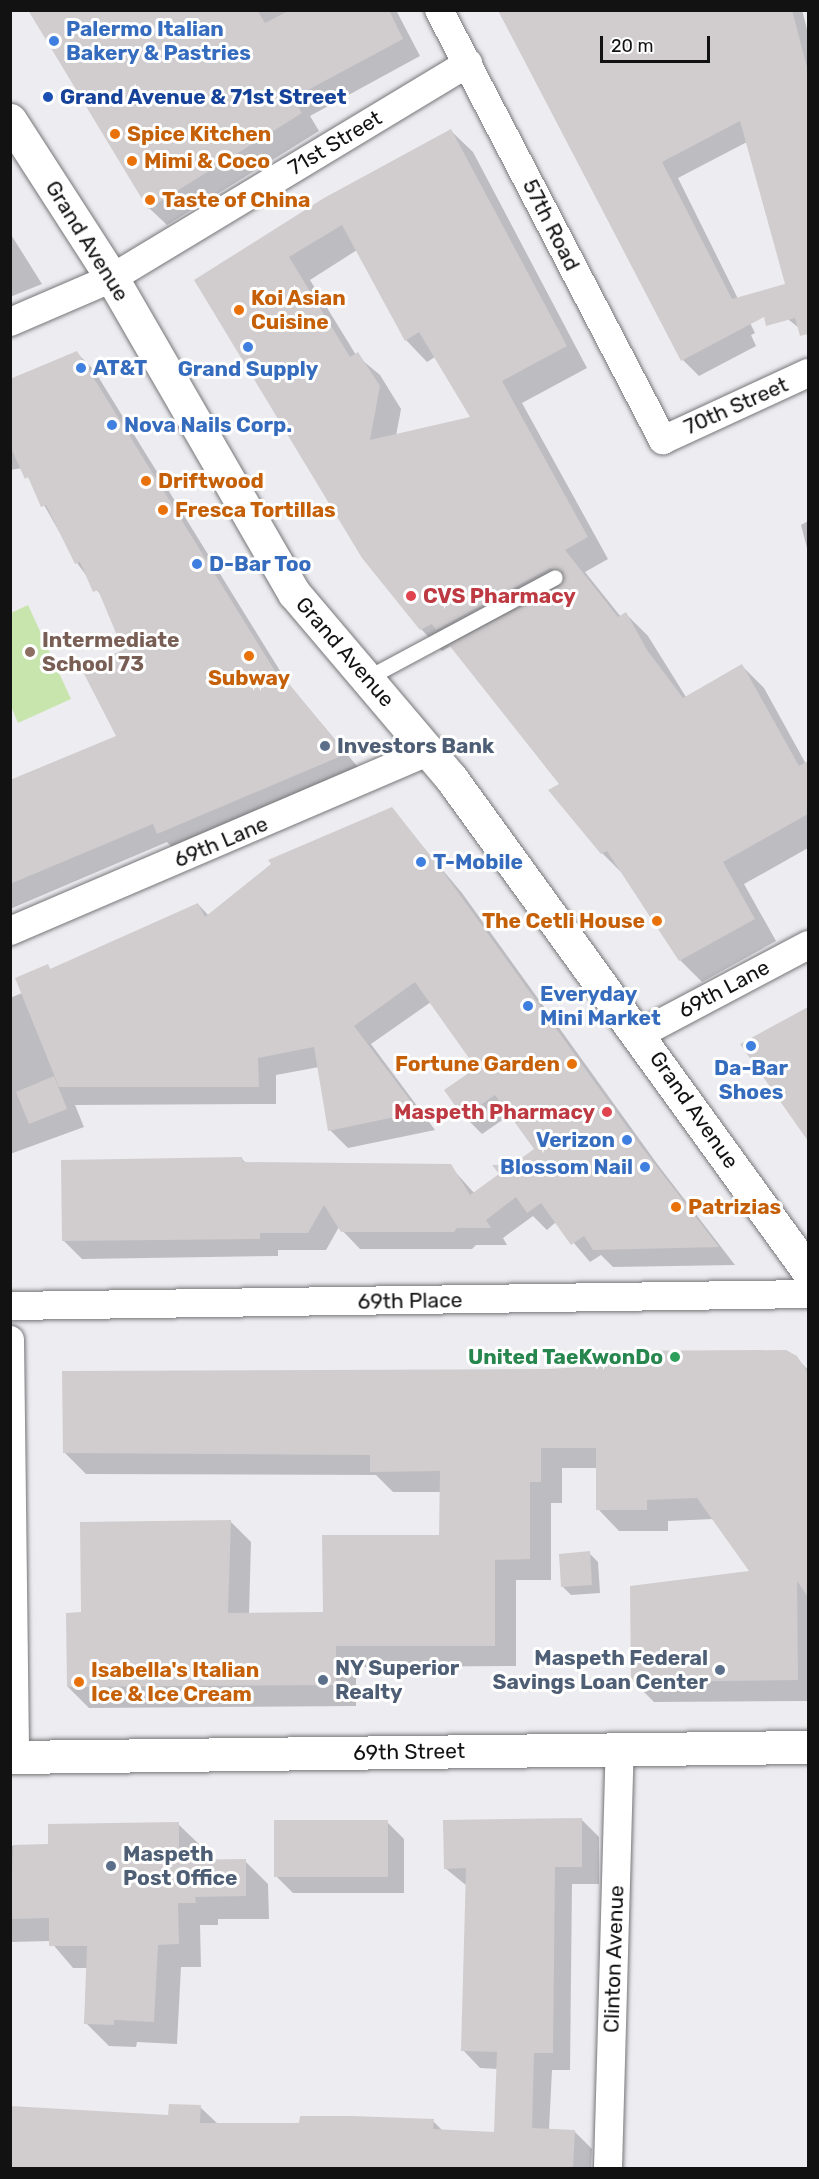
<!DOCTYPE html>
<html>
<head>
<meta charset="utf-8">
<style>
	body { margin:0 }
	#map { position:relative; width:819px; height:2179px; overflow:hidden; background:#edecf0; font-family:Rubik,sans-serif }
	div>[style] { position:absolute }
	.green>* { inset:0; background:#c9e5ae }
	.shadow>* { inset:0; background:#0003 }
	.building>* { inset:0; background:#d1cdce }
	.roads { filter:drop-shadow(0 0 2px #767679) drop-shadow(0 0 2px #767679) }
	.lane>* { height:15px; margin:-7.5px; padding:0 7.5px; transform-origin:7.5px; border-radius:7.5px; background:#fff }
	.street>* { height:28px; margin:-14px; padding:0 14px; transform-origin:14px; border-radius:14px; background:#fff }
	.secondary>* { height:33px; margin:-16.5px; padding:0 16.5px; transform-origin:16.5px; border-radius:16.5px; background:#fff }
	.dots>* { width:16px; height:16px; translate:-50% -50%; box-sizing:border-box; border:3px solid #fff; border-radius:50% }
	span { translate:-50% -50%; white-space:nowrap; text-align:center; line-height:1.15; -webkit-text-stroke:6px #fff; paint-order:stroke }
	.shop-label { font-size:21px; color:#366cbe; font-weight:700 }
	.left { translate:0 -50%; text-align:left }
	.right { translate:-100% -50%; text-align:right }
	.transit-label { font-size:21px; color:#164399; font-weight:700 }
	.food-label { font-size:21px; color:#c56008; font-weight:700 }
	.street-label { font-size:21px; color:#131213 }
	.health-label { font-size:21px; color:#be3a42; font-weight:700 }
	.education-label { font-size:21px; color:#785e54; font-weight:700 }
	.service-label { font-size:21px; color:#4e5e75; font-weight:700 }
	.leisure-label { font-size:21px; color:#27864d; font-weight:700 }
	.frame { position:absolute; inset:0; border:12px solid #131213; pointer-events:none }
	.scale { position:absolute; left:600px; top:36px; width:110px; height:27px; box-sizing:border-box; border:3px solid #131213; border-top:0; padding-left:8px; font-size:18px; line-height:21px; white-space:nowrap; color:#131213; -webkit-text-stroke:4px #fff; paint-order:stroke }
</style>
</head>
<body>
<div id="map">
	<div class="green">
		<div style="clip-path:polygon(28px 605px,71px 699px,18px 723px,11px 706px,11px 613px)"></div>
	</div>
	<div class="shadow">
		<div style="clip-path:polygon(30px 10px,396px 10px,420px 56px,310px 116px,319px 131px,167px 225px,149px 208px)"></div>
		<div style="clip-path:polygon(498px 10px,802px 10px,808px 33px,808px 335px,789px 320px,787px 285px,747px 142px,678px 178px,755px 333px,751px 335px,756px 346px,699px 376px,683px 360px)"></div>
		<div style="clip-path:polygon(evenodd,451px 131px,473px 152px,587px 368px,522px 403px,608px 559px,585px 572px,621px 617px,626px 614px,648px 636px,686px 697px,742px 666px,764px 688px,806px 764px,808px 762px,808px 848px,744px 884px,776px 941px,702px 982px,680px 960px,624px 875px,602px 853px,561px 785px,451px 646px,442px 651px,421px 629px,196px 281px,451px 131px,357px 250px,406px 340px,427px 362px,435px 357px,472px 418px,396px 436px,401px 409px,380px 375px,356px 355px,310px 280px,357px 250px)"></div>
		<div style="clip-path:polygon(10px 233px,42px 284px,10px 297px)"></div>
		<div style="clip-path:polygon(76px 352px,94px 370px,287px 682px,362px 772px,176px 851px,167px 842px,10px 909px,10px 785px,118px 736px,125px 651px,105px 601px,77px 563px,23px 468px,10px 470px,10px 381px)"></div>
		<div style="clip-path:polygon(808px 521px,808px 552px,801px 525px)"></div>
		<div style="clip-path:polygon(391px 809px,462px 893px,658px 1165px,735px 1265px,613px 1267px,601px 1255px,590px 1262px,556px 1222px,547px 1230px,533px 1216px,503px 1238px,507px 1245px,476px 1245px,472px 1249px,360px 1249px,339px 1227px,326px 1250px,278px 1250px,278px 1256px,82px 1259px,64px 1241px,242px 1159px,246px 1163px,450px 1166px,475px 1194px,536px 1149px,511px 1114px,482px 1134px,464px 1116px,446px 1091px,478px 1068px,431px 1002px,371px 1044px,435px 1130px,348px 1148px,330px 1130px,319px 1067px,276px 1075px,276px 1104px,75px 1105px,84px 1127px,10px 1154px,10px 998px,22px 993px,48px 966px,51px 970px,198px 904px,209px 916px)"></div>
		<div style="clip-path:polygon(808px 1008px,808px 1138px,742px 1044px)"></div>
		<div style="clip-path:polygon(796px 1357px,808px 1370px,808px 1701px,654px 1702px,633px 1681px,751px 1572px,714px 1519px,668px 1521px,668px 1531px,619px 1531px,598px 1509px,597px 1468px,562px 1468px,562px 1503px,551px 1503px,551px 1580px,516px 1580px,516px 1666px,356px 1667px,356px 1706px,89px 1708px,68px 1687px,82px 1614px,230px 1521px,251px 1542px,249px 1614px,324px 1613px,440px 1536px,441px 1492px,393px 1492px,376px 1475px,86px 1474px,65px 1453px,548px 1370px)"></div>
		<div style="clip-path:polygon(589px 1553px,598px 1562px,600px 1593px,571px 1595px,563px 1587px)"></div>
		<div style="clip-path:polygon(581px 1819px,599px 1837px,599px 1884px,572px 1884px,570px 2070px,552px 2070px,549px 2130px,574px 2131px,592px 2149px,591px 2168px,10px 2168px,200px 2107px,218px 2124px,433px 2121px,443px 2131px,495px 2133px,498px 2069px,480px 2068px,463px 2050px,467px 1886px,445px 1868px)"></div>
		<div style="clip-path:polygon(387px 1822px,404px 1839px,404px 1893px,293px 1893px,276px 1876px)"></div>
		<div style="clip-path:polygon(178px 1824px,201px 1846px,201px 1861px,245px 1861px,268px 1884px,269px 1919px,218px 1919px,218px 1925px,200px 1925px,201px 1967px,181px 1967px,177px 2044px,137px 2042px,136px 2047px,109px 2046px,86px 2023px,88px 1968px,73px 1968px,50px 1941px,10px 1942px,10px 1846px,49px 1845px)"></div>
	</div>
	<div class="building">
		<div style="clip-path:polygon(28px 10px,257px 10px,265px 23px,290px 10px,389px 10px,403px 39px,293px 98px,302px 113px,148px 209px)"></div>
		<div style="clip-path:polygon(evenodd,498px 10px,792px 10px,808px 71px,808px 334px,800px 336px,795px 318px,766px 326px,764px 317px,681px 361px,498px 10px,740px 121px,785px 284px,732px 299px,662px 162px,740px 121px)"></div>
		<div style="clip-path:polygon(evenodd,451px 129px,567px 346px,502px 381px,588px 537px,565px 550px,618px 617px,626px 612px,647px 650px,683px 698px,742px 664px,799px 766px,808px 761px,808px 814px,723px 862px,755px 919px,679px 961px,607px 851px,601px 854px,548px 790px,559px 784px,449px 645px,560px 586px,563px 572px,550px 568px,436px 630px,432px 624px,420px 630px,362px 558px,194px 280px,324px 198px,451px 129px,342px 225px,405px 341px,419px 332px,470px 417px,370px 440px,380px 386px,358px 352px,350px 357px,289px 257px,342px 225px)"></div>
		<div style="clip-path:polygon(77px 351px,278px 676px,281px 674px,346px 754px,157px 834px,153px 824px,10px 884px,10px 780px,116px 736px,81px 668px,123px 650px,98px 590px,93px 592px,80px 562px,75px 564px,46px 505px,41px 507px,28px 477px,25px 479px,10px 446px,10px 379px)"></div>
		<div style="clip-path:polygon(392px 807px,444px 873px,640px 1145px,719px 1247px,593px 1250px,584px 1236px,571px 1245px,541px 1203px,527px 1213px,516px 1197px,486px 1220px,491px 1228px,457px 1228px,454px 1232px,341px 1232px,324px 1205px,308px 1233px,260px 1233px,260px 1239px,62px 1241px,61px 1160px,242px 1157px,243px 1162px,451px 1164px,470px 1195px,499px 1174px,492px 1165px,512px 1165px,534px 1149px,495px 1095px,463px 1117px,444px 1090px,476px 1068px,415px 982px,354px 1026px,419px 1112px,328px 1131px,314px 1047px,258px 1058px,259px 1087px,59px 1087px,15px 978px,48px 964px,50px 969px,198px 903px,205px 917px,271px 864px,268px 860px)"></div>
		<div style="clip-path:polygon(808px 1007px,808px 1141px,740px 1044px)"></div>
		<div style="clip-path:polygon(54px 1076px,67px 1109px,29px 1124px,16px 1092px)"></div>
		<div style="clip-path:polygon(786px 1350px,797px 1356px,808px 1373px,808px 1597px,797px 1581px,798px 1680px,631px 1682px,630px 1586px,749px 1571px,697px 1498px,647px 1500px,647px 1510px,596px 1510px,596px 1448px,541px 1448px,541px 1482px,530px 1482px,530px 1559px,495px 1560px,495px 1646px,336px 1646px,336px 1685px,67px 1687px,66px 1613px,81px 1612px,80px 1522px,231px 1520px,228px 1613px,323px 1612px,322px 1535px,439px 1535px,440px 1471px,370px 1472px,370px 1455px,63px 1453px,62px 1371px,548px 1369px,596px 1366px,595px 1351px)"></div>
		<div style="clip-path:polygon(590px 1551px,592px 1585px,561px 1587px,559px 1554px)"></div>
		<div style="clip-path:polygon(582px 1818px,582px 1867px,555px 1867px,553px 2053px,534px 2053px,532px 2128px,575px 2130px,573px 2169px,10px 2169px,10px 2106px,168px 2115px,169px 2104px,201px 2105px,200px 2123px,299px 2123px,300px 2116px,351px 2116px,434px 2119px,433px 2129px,494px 2132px,497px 2052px,461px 2051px,466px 1868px,444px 1869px,443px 1820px)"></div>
		<div style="clip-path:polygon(274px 1820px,388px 1820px,388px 1877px,274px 1877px)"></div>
		<div style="clip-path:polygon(179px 1822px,179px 1860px,246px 1859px,246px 1896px,195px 1897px,196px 1903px,178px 1903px,179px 1944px,158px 1945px,154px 2022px,114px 2020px,114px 2025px,84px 2024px,87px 1946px,49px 1946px,49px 1918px,10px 1919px,13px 1845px,48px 1844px,48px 1824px)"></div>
	</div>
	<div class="roads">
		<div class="lane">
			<div style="left:367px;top:678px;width:213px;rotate:-28.2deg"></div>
		</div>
		<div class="street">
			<div style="left:439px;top:10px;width:485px;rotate:62.5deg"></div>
			<div style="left:663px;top:440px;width:160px;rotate:-24.8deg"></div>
			<div style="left:10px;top:322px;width:111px;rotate:-23.3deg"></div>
			<div style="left:112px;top:278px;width:416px;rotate:-31.1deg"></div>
			<div style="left:10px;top:931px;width:457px;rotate:-23.2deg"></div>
			<div style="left:640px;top:1034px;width:190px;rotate:-27.9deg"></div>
			<div style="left:10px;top:1306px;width:798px;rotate:-0.86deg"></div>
			<div style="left:10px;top:1340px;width:417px;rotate:89.3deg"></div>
			<div style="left:608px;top:2168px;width:419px;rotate:-88.4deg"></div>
		</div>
		<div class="secondary">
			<div style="left:10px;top:120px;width:188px;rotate:57.2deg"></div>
			<div style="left:112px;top:278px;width:364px;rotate:60deg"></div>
			<div style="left:294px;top:593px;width:243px;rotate:49.7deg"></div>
			<div style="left:451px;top:778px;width:609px;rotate:54.09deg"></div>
			<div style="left:10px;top:1757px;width:798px;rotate:-0.72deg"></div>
		</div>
	</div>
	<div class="dots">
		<div style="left:54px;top:41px;background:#3f7fe0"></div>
		<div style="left:48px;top:97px;background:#1a4fb4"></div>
		<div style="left:115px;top:134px;background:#e8710a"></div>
		<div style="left:132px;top:161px;background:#e8710a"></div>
		<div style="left:150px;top:200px;background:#e8710a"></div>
		<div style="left:239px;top:310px;background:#e8710a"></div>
		<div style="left:248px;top:347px;background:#3f7fe0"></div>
		<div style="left:81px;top:368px;background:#3f7fe0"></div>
		<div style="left:112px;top:425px;background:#3f7fe0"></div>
		<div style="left:146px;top:481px;background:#e8710a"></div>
		<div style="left:163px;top:510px;background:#e8710a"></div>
		<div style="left:197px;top:564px;background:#3f7fe0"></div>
		<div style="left:411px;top:596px;background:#e0444e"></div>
		<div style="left:30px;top:652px;background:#8d6e63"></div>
		<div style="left:249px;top:656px;background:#e8710a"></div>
		<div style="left:325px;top:746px;background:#5c6f8a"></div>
		<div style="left:421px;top:862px;background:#3f7fe0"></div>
		<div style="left:657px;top:921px;background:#e8710a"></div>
		<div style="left:528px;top:1006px;background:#3f7fe0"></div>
		<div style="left:751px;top:1046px;background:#3f7fe0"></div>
		<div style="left:572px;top:1064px;background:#e8710a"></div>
		<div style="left:607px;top:1112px;background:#e0444e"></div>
		<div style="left:627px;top:1140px;background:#3f7fe0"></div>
		<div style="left:645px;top:1167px;background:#3f7fe0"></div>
		<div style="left:676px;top:1207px;background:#e8710a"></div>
		<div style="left:675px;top:1357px;background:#2e9e5b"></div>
		<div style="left:720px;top:1670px;background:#5c6f8a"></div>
		<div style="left:323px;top:1680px;background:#5c6f8a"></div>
		<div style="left:79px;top:1682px;background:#e8710a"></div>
		<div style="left:111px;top:1866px;background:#5c6f8a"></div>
	</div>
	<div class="shop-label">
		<span class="left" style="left:66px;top:41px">Palermo Italian<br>Bakery &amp; Pastries</span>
		<span class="left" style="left:93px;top:368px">AT&amp;T</span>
		<span style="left:248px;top:369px">Grand Supply</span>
		<span class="left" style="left:124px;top:425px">Nova Nails Corp.</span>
		<span class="left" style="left:209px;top:564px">D-Bar Too</span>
		<span class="left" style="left:433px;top:862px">T-Mobile</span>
		<span class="left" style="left:540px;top:1006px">Everyday<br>Mini Market</span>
		<span style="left:751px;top:1080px">Da-Bar<br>Shoes</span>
		<span class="right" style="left:615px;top:1140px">Verizon</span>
		<span class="right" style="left:633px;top:1167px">Blossom Nail</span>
	</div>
	<div class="transit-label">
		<span class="left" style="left:60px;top:97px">Grand Avenue &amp; 71st Street</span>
	</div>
	<div class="food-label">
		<span class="left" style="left:127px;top:134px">Spice Kitchen</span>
		<span class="left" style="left:144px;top:161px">Mimi &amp; Coco</span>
		<span class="left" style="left:162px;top:200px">Taste of China</span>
		<span class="left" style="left:251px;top:310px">Koi Asian<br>Cuisine</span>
		<span class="left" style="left:158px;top:481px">Driftwood</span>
		<span class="left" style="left:175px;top:510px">Fresca Tortillas</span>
		<span style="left:249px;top:678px">Subway</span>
		<span class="right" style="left:645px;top:921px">The Cetli House</span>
		<span class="right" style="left:560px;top:1064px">Fortune Garden</span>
		<span class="left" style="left:688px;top:1207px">Patrizias</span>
		<span class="left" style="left:91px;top:1682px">Isabella's Italian<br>Ice &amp; Ice Cream</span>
	</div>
	<div class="street-label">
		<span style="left:335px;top:143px;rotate:-31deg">71st Street</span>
		<span style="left:551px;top:225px;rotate:63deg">57th Road</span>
		<span style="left:87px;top:241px;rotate:58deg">Grand Avenue</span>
		<span style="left:736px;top:406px;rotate:-24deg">70th Street</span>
		<span style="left:345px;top:652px;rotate:49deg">Grand Avenue</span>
		<span style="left:221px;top:842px;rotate:-23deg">69th Lane</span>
		<span style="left:724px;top:989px;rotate:-28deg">69th Lane</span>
		<span style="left:694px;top:1110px;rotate:55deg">Grand Avenue</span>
		<span style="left:410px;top:1301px;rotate:-1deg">69th Place</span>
		<span style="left:409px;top:1752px;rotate:-1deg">69th Street</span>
		<span style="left:614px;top:1959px;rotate:-88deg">Clinton Avenue</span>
	</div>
	<div class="health-label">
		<span class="left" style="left:423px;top:596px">CVS Pharmacy</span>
		<span class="right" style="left:595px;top:1112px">Maspeth Pharmacy</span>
	</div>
	<div class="education-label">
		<span class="left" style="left:42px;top:652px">Intermediate<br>School 73</span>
	</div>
	<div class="service-label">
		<span class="left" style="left:337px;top:746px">Investors Bank</span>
		<span class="right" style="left:708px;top:1670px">Maspeth Federal<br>Savings Loan Center</span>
		<span class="left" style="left:335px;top:1680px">NY Superior<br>Realty</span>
		<span class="left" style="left:123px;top:1866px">Maspeth<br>Post Office</span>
	</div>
	<div class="leisure-label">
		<span class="right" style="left:663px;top:1357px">United TaeKwonDo</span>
	</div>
	<div class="frame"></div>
	<div class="scale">20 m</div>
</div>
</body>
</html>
